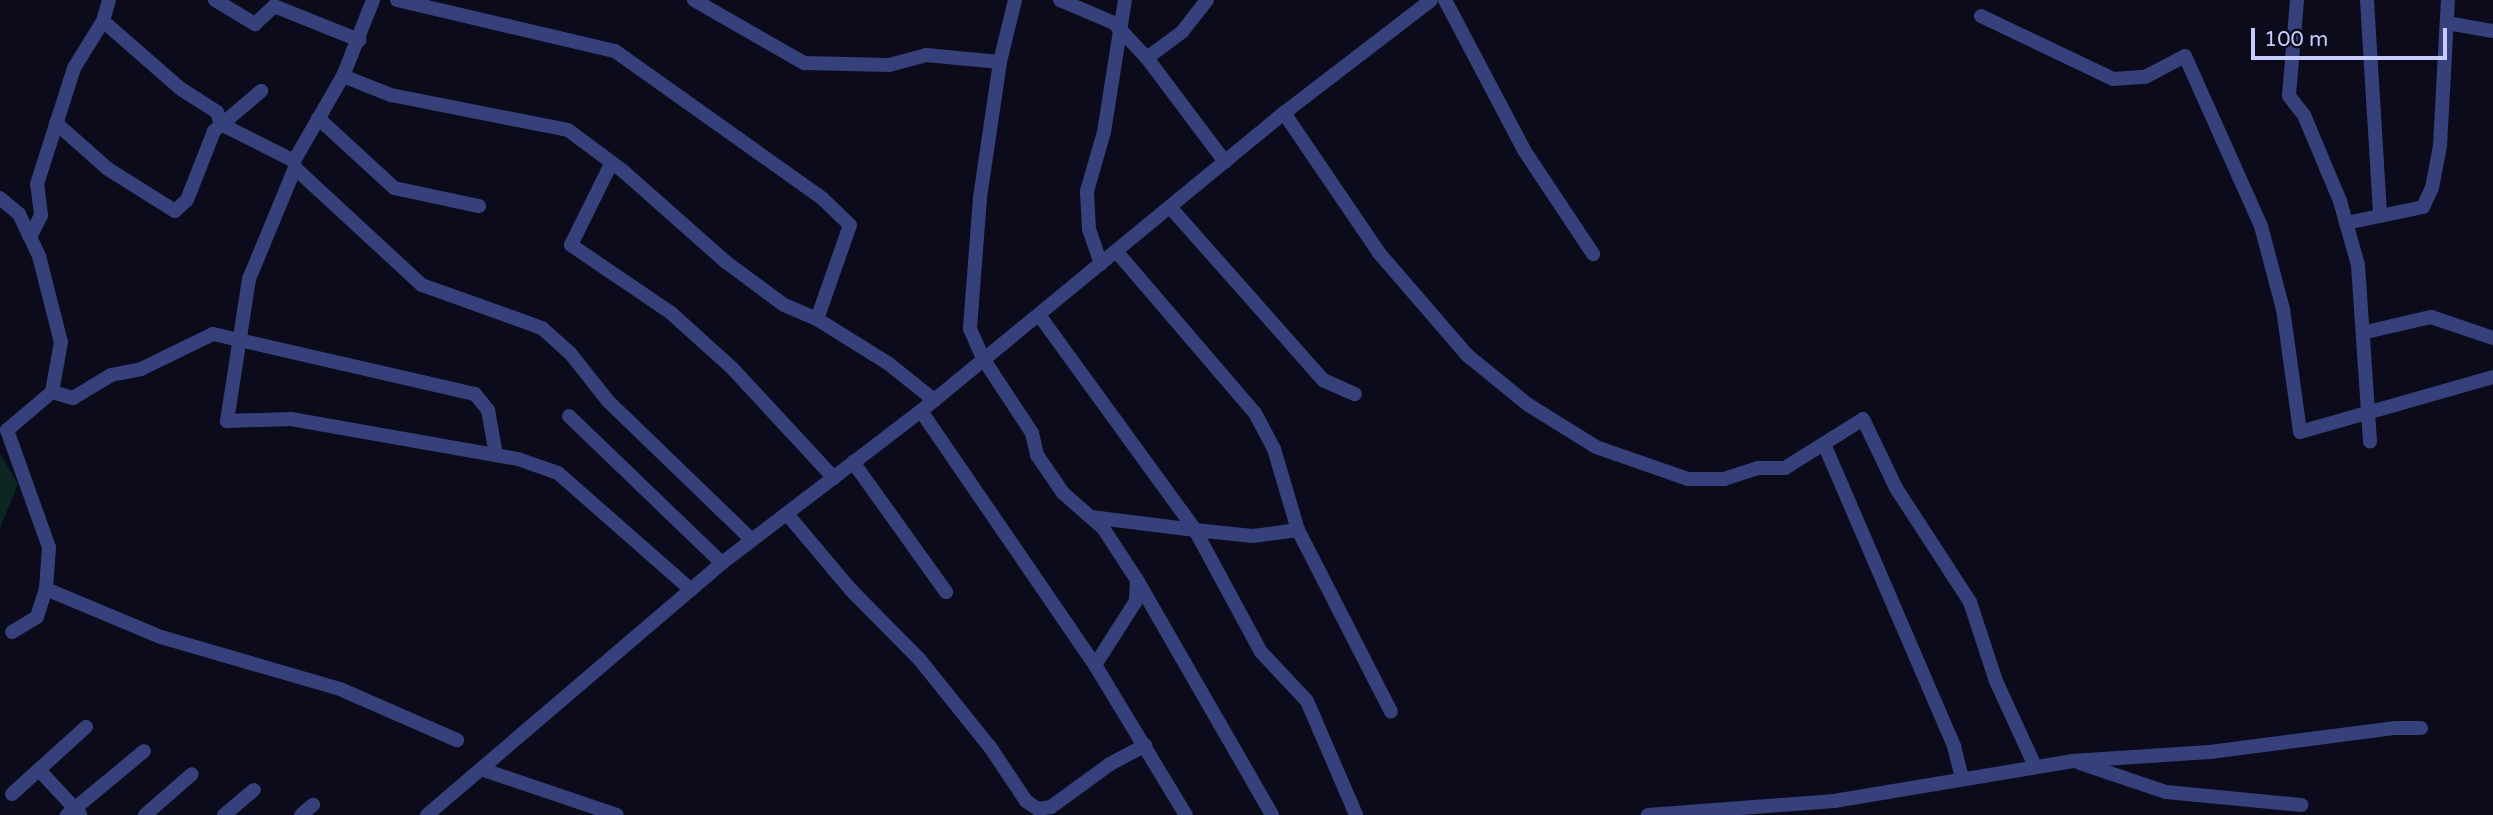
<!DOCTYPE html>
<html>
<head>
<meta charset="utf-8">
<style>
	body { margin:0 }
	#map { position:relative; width:2493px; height:815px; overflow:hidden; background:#0b0b1c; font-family:"Varela Round",sans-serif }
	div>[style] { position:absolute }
	.green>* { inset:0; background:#0e2621 }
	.minor>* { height:14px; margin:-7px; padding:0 7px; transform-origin:7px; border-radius:7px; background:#36407b }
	span { translate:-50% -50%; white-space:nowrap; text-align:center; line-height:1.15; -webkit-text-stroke:6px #0b0b1c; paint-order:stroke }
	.scale { position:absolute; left:2251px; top:28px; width:196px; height:32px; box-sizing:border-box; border:4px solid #c7cbff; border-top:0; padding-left:9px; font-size:21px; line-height:24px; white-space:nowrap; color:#c7cbff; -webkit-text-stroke:5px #0b0b1c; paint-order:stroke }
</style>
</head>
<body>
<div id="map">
	<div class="green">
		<div style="clip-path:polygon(0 454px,18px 484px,0 528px)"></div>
	</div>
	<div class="minor">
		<div style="left:215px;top:0;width:47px;rotate:31deg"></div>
		<div style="left:255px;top:24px;width:26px;rotate:-43deg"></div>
		<div style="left:274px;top:6px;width:92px;rotate:21.8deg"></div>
		<div style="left:373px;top:0;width:82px;rotate:111.5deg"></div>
		<div style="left:343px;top:76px;width:98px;rotate:120deg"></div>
		<div style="left:294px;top:161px;width:7px;rotate:82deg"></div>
		<div style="left:295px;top:168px;width:120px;rotate:112.5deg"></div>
		<div style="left:249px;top:279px;width:144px;rotate:98.8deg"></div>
		<div style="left:227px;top:421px;width:64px;rotate:-1.8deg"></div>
		<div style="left:291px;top:419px;width:230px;rotate:10deg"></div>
		<div style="left:518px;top:459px;width:42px;rotate:19.3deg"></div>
		<div style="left:558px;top:473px;width:177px;rotate:41.3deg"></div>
		<div style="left:397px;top:0;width:224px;rotate:13.2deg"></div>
		<div style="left:615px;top:51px;width:255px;rotate:35.4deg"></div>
		<div style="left:823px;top:199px;width:37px;rotate:44deg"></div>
		<div style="left:850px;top:225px;width:100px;rotate:109.3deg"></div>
		<div style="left:694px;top:0;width:127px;rotate:29.8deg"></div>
		<div style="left:804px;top:63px;width:85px;rotate:1.3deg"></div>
		<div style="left:889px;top:65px;width:38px;rotate:-15deg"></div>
		<div style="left:926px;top:55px;width:74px;rotate:5.4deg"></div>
		<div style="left:1015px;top:0;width:64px;rotate:103.6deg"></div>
		<div style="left:1000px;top:62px;width:137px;rotate:98.4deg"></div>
		<div style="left:980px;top:198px;width:131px;rotate:94.4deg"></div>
		<div style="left:970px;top:329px;width:34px;rotate:66deg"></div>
		<div style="left:984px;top:360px;width:87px;rotate:56.7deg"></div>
		<div style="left:1032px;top:433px;width:23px;rotate:77deg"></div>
		<div style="left:1037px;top:455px;width:46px;rotate:55.6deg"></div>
		<div style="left:1063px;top:493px;width:53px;rotate:41.2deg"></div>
		<div style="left:1103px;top:528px;width:62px;rotate:56.8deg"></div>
		<div style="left:1137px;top:580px;width:21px;rotate:93deg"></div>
		<div style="left:1136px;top:601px;width:76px;rotate:122.6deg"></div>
		<div style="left:1095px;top:665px;width:175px;rotate:58.8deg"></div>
		<div style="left:1060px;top:0;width:59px;rotate:23.1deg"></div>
		<div style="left:1114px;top:23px;width:48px;rotate:46.7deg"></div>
		<div style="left:1207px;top:0;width:41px;rotate:128deg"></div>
		<div style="left:1182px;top:32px;width:44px;rotate:143.4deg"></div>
		<div style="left:1147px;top:58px;width:130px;rotate:53.1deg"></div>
		<div style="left:1445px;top:0;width:170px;rotate:62.2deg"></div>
		<div style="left:1524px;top:150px;width:125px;rotate:56.4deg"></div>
		<div style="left:2297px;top:0;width:96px;rotate:94.8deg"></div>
		<div style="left:2289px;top:96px;width:24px;rotate:52deg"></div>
		<div style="left:2304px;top:115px;width:93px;rotate:67.3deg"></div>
		<div style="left:2340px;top:201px;width:66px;rotate:74.3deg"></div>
		<div style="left:2358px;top:265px;width:177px;rotate:86.1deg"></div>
		<div style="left:2367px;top:0;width:214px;rotate:86.5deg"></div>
		<div style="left:1981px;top:16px;width:146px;rotate:25.5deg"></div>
		<div style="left:2113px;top:79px;width:32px;rotate:-4deg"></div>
		<div style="left:2145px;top:77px;width:45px;rotate:-27.7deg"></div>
		<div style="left:2185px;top:56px;width:186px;rotate:65.9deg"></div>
		<div style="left:2261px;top:226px;width:86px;rotate:75.2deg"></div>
		<div style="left:2283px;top:309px;width:124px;rotate:82.1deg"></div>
		<div style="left:2300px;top:432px;width:201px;rotate:-15.9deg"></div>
		<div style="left:103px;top:21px;width:103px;rotate:41.1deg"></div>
		<div style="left:181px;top:89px;width:43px;rotate:32.6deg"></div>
		<div style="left:217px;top:112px;width:13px;rotate:72deg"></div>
		<div style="left:221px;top:124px;width:82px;rotate:26.9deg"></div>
		<div style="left:2447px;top:23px;width:47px;rotate:9.9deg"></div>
		<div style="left:343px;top:76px;width:52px;rotate:21.6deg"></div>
		<div style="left:391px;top:95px;width:180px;rotate:11.2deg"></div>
		<div style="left:568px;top:130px;width:69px;rotate:36.7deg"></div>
		<div style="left:623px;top:171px;width:137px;rotate:41.5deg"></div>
		<div style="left:726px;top:262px;width:72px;rotate:36.6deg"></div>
		<div style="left:784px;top:305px;width:36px;rotate:23deg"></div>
		<div style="left:817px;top:319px;width:85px;rotate:32deg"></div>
		<div style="left:889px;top:364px;width:58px;rotate:38.7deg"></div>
		<div style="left:1284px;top:113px;width:169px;rotate:55.8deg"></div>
		<div style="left:1379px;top:253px;width:135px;rotate:49.2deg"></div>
		<div style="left:1467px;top:355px;width:77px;rotate:39.2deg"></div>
		<div style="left:1527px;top:404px;width:81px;rotate:31.9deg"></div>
		<div style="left:1596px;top:447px;width:97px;rotate:19.2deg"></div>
		<div style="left:1688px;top:479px;width:36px"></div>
		<div style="left:1724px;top:479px;width:36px;rotate:-18deg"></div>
		<div style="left:1758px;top:468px;width:27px"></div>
		<div style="left:1785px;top:468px;width:92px;rotate:-32.1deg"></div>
		<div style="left:1863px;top:419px;width:76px;rotate:64.4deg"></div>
		<div style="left:1896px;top:488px;width:136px;rotate:57deg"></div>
		<div style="left:1970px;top:602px;width:83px;rotate:71.8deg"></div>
		<div style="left:1996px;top:681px;width:94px;rotate:65.4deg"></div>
		<div style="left:318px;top:118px;width:103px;rotate:42.6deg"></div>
		<div style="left:394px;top:188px;width:87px;rotate:12deg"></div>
		<div style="left:56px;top:123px;width:69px;rotate:41.5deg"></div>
		<div style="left:108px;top:169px;width:79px;rotate:32.1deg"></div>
		<div style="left:175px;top:211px;width:16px;rotate:-43deg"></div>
		<div style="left:187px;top:200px;width:74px;rotate:-68.6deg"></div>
		<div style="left:214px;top:131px;width:62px;rotate:-40.4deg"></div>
		<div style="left:611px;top:164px;width:90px;rotate:116.3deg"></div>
		<div style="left:571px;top:245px;width:121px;rotate:34.2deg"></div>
		<div style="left:671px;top:313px;width:82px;rotate:42deg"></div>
		<div style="left:732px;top:368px;width:150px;rotate:47.2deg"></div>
		<div style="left:295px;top:168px;width:173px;rotate:42.7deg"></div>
		<div style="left:422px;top:285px;width:127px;rotate:19.7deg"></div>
		<div style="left:542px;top:328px;width:38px;rotate:42deg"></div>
		<div style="left:570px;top:353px;width:61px;rotate:51.6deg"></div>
		<div style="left:608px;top:401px;width:200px;rotate:44deg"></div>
		<div style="left:0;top:198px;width:25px;rotate:40deg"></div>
		<div style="left:19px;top:214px;width:47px;rotate:64.5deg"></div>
		<div style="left:39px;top:256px;width:89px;rotate:75.7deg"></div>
		<div style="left:61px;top:342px;width:51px;rotate:100.2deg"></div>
		<div style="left:52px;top:392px;width:59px;rotate:139.8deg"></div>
		<div style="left:7px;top:430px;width:124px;rotate:70.3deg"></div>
		<div style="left:49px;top:547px;width:42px;rotate:94.1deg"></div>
		<div style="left:46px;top:589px;width:29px;rotate:108deg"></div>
		<div style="left:37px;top:617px;width:29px;rotate:149deg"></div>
		<div style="left:1170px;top:207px;width:231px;rotate:48.5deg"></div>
		<div style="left:1323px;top:380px;width:35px;rotate:24deg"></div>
		<div style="left:2346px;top:223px;width:79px;rotate:-11.7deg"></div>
		<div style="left:2423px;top:207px;width:21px;rotate:-65deg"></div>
		<div style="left:2432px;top:188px;width:43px;rotate:-79.2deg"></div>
		<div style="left:2440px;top:146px;width:146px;rotate:-86.9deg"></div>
		<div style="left:30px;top:237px;width:25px;rotate:-63deg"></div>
		<div style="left:41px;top:215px;width:31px;rotate:-97deg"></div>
		<div style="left:37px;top:184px;width:122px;rotate:-72.3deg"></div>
		<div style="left:74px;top:68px;width:55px;rotate:-58.3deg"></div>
		<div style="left:103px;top:21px;width:22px;rotate:-74deg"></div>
		<div style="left:1116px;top:251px;width:213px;rotate:49.4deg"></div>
		<div style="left:1255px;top:413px;width:41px;rotate:62.2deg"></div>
		<div style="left:1274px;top:449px;width:84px;rotate:73.5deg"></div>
		<div style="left:1298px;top:530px;width:204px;rotate:62.9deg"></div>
		<div style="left:1101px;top:264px;width:36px;rotate:-109deg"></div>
		<div style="left:1089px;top:230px;width:39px;rotate:-93deg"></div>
		<div style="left:1087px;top:191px;width:61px;rotate:-73.9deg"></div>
		<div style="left:1104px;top:132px;width:134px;rotate:-81deg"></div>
		<div style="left:1039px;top:315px;width:266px;rotate:54deg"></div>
		<div style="left:1195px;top:530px;width:58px;rotate:5.9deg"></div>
		<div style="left:1253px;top:536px;width:45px;rotate:-7.6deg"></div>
		<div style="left:2366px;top:332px;width:67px;rotate:-13deg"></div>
		<div style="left:2431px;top:317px;width:65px;rotate:18.7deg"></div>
		<div style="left:52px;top:392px;width:22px;rotate:16deg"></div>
		<div style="left:73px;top:398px;width:44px;rotate:-31.2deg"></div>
		<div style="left:111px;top:375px;width:31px;rotate:-11deg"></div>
		<div style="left:141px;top:369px;width:80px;rotate:-25.9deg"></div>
		<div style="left:213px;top:334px;width:269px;rotate:12.9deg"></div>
		<div style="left:475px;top:394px;width:21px;rotate:51deg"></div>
		<div style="left:488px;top:410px;width:46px;rotate:79.9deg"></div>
		<div style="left:921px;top:411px;width:308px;rotate:55.6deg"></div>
		<div style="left:569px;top:416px;width:212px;rotate:43.9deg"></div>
		<div style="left:1824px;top:444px;width:329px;rotate:66.7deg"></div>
		<div style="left:1954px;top:746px;width:33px;rotate:76deg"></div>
		<div style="left:853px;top:462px;width:160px;rotate:54.4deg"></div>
		<div style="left:787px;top:514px;width:99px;rotate:49.9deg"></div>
		<div style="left:851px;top:590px;width:98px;rotate:45.4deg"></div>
		<div style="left:920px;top:660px;width:112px;rotate:51.2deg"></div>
		<div style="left:990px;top:747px;width:65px;rotate:56.3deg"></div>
		<div style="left:1026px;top:801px;width:14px;rotate:34deg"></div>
		<div style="left:1038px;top:809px;width:13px;rotate:-9deg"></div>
		<div style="left:1051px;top:807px;width:73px;rotate:-36.1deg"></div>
		<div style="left:1110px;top:764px;width:40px;rotate:-28deg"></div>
		<div style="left:1091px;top:517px;width:105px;rotate:7.1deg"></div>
		<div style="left:1195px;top:530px;width:139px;rotate:61.6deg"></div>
		<div style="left:1261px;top:652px;width:67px;rotate:46.8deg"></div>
		<div style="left:1307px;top:701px;width:124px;rotate:66.7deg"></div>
		<div style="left:1137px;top:580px;width:271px;rotate:60.1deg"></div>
		<div style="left:46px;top:589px;width:125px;rotate:22.7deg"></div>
		<div style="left:161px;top:637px;width:186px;rotate:16.2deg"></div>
		<div style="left:340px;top:689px;width:128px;rotate:23.6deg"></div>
		<div style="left:2080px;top:763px;width:91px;rotate:18.6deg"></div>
		<div style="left:2166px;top:792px;width:136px;rotate:5.5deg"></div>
		<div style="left:484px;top:770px;width:140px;rotate:18.7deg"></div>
		<div style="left:40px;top:771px;width:59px;rotate:47.1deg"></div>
		<div style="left:12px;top:794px;width:100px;rotate:-42.2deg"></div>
		<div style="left:67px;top:815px;width:100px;rotate:-39.7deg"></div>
		<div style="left:145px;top:815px;width:62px;rotate:-41.1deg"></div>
		<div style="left:224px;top:815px;width:39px;rotate:-40deg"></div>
		<div style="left:301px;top:815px;width:16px;rotate:-40deg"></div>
		<div style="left:427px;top:815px;width:388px;rotate:-40.5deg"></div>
		<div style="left:722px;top:563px;width:250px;rotate:-37.4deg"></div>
		<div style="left:921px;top:411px;width:470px;rotate:-39.4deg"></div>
		<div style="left:1284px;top:113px;width:185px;rotate:-37.5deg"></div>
		<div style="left:1648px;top:815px;width:187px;rotate:-4.3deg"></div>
		<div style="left:1834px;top:801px;width:241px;rotate:-9.5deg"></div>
		<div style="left:2072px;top:761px;width:138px;rotate:-3.7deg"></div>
		<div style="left:2210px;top:752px;width:187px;rotate:-7.4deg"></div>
		<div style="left:2395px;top:728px;width:26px"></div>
	</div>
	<div class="scale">100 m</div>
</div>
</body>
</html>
